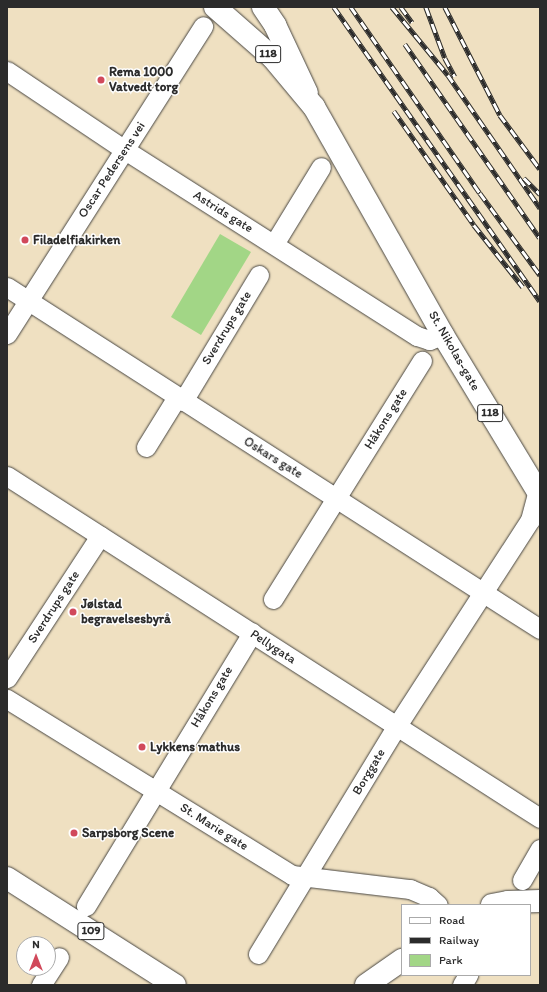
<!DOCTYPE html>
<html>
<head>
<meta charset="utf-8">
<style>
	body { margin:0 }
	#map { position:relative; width:547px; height:992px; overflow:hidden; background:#efe0c1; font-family:Itim,sans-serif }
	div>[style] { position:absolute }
	.green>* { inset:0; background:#a2d686 }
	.roads { filter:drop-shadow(0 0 1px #484642) drop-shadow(0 0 1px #484642) }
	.street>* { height:19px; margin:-9.5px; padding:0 9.5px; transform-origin:9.5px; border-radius:9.5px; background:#fff }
	.secondary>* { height:22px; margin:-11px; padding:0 11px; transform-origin:11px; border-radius:11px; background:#fff }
	.primary>* { height:22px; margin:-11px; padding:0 11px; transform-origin:11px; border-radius:11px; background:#fff }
	.rail>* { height:4.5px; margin-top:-2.25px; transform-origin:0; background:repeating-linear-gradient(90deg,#fff 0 9px,#2b2b2b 0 18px); box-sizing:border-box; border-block:1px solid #2b2b2b }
	.dots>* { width:11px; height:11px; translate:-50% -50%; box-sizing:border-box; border:2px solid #fff; border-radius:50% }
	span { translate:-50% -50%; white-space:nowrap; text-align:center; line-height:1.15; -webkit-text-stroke:3px #fff; paint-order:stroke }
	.shield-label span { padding:1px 3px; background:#fff; border:1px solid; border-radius:3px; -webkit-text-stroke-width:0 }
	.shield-label { font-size:12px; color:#2b2b2b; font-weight:700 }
	.poi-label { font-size:13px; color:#2b2b2b; font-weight:700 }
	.left { translate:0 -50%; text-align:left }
	.street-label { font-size:13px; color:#2b2b2b }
	.frame { position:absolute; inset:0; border:8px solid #2b2b2b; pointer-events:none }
	.legend { position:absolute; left:401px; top:904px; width:130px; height:72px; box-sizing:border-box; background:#fff; border:1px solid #aaa; margin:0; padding:5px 7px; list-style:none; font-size:12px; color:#2b2b2b }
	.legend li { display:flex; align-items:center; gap:8px; height:20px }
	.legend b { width:20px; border:1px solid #aaa }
	.north { position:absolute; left:16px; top:936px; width:40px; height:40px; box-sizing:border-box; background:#fff; border:1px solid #aaa; border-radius:50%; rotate:0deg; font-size:11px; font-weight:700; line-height:16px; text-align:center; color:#2b2b2b }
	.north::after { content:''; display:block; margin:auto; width:14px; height:18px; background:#d1495b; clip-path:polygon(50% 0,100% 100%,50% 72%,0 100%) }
</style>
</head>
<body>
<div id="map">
	<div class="green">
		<div style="clip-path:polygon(220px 234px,251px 252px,201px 335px,171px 317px)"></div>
	</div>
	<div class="roads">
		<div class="street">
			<div style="left:7px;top:71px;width:142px;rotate:33.8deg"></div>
			<div style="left:125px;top:150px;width:346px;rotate:32.5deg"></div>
			<div style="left:417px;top:336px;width:13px;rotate:18deg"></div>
			<div style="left:429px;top:340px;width:15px;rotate:-20deg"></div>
			<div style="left:274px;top:244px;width:90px;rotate:-58.6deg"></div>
			<div style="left:7px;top:287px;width:633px;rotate:32.69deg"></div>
			<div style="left:7px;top:334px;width:365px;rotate:-57.5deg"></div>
			<div style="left:183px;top:401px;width:147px;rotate:-58.9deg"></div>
			<div style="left:146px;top:447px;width:59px;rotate:-58.2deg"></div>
			<div style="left:7px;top:476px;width:633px;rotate:32.69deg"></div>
			<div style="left:273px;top:599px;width:281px;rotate:-58deg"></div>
			<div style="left:7px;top:678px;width:170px;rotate:-56.8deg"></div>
			<div style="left:7px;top:699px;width:335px;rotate:31.7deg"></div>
			<div style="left:292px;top:875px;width:119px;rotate:6.8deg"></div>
			<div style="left:410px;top:889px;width:21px;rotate:23deg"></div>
			<div style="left:429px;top:897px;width:12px;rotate:42deg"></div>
			<div style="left:522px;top:880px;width:36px;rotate:-60deg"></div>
			<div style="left:86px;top:906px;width:320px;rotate:-58.7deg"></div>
			<div style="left:258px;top:954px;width:266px;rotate:-58.7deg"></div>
			<div style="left:396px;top:727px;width:247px;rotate:-57.1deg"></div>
			<div style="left:530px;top:520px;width:30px;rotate:-75deg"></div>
			<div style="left:41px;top:985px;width:33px;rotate:-57deg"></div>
			<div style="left:462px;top:985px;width:12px;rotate:-59deg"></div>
		</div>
		<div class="secondary">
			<div style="left:263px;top:7px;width:22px;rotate:56deg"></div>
			<div style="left:275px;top:25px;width:75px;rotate:64.8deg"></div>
		</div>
		<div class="primary">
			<div style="left:215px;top:7px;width:77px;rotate:41.3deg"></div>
			<div style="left:273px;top:58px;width:64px;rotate:50.1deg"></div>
			<div style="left:314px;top:107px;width:262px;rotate:60.5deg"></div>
			<div style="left:443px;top:335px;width:187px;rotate:58.8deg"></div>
			<div style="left:7px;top:878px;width:199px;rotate:32.5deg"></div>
			<div style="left:492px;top:905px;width:16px;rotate:-11deg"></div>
			<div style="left:508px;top:902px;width:32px;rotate:-2deg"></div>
			<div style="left:366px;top:985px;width:44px;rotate:-34.8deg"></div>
		</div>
	</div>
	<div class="rail">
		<div style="left:334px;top:7px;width:359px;rotate:55deg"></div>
		<div style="left:351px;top:7px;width:226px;rotate:55.3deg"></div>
		<div style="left:480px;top:193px;width:102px;rotate:53.8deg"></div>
		<div style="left:392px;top:7px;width:88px;rotate:50.5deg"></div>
		<div style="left:448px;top:75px;width:162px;rotate:55.3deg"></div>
		<div style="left:401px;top:7px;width:19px;rotate:54deg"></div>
		<div style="left:426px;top:7px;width:54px;rotate:69.6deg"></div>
		<div style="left:445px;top:58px;width:21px;rotate:62deg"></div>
		<div style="left:445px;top:7px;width:121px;rotate:63deg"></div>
		<div style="left:500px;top:115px;width:67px;rotate:53.5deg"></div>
		<div style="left:405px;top:44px;width:236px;rotate:55.2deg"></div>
		<div style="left:394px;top:111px;width:139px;rotate:54.9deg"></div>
		<div style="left:474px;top:225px;width:79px;rotate:51.7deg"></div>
		<div style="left:524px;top:178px;width:23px;rotate:45deg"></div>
	</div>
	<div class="dots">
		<div style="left:101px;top:80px;background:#d1495b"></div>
		<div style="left:25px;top:240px;background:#d1495b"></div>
		<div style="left:73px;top:612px;background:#d1495b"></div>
		<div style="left:142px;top:747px;background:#d1495b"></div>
		<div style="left:74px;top:833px;background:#d1495b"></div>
	</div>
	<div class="shield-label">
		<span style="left:268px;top:54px">118</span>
		<span style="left:490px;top:413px">118</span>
		<span style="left:91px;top:931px">109</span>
	</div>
	<div class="poi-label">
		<span class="left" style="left:109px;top:80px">Rema 1000<br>Vatvedt torg</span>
		<span class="left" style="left:33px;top:240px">Filadelfiakirken</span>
		<span class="left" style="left:81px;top:612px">Jølstad<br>begravelsesbyrå</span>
		<span class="left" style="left:150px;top:747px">Lykkens mathus</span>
		<span class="left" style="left:82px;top:833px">Sarpsborg Scene</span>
	</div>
	<div class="street-label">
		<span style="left:112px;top:170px;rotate:-57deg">Oscar Pedersens vei</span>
		<span style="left:223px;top:212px;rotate:32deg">Astrids gate</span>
		<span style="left:227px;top:328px;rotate:-59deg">Sverdrups gate</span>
		<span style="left:454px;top:351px;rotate:60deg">St. Nikolas-gate</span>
		<span style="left:386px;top:419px;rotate:-58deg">Håkons gate</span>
		<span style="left:273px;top:458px;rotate:32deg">Oskars gate</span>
		<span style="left:54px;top:607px;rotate:-57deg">Sverdrups gate</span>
		<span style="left:273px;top:647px;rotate:33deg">Pellygata</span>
		<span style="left:212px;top:697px;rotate:-59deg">Håkons gate</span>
		<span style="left:369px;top:772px;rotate:-59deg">Borggate</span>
		<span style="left:214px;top:827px;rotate:32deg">St. Marie gate</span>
	</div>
	<div class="frame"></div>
	<ul class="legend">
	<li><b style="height:5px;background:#fff"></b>Road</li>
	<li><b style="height:5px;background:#2b2b2b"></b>Railway</li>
	<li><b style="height:11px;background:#a2d686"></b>Park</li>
	</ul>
	<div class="north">N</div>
</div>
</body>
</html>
